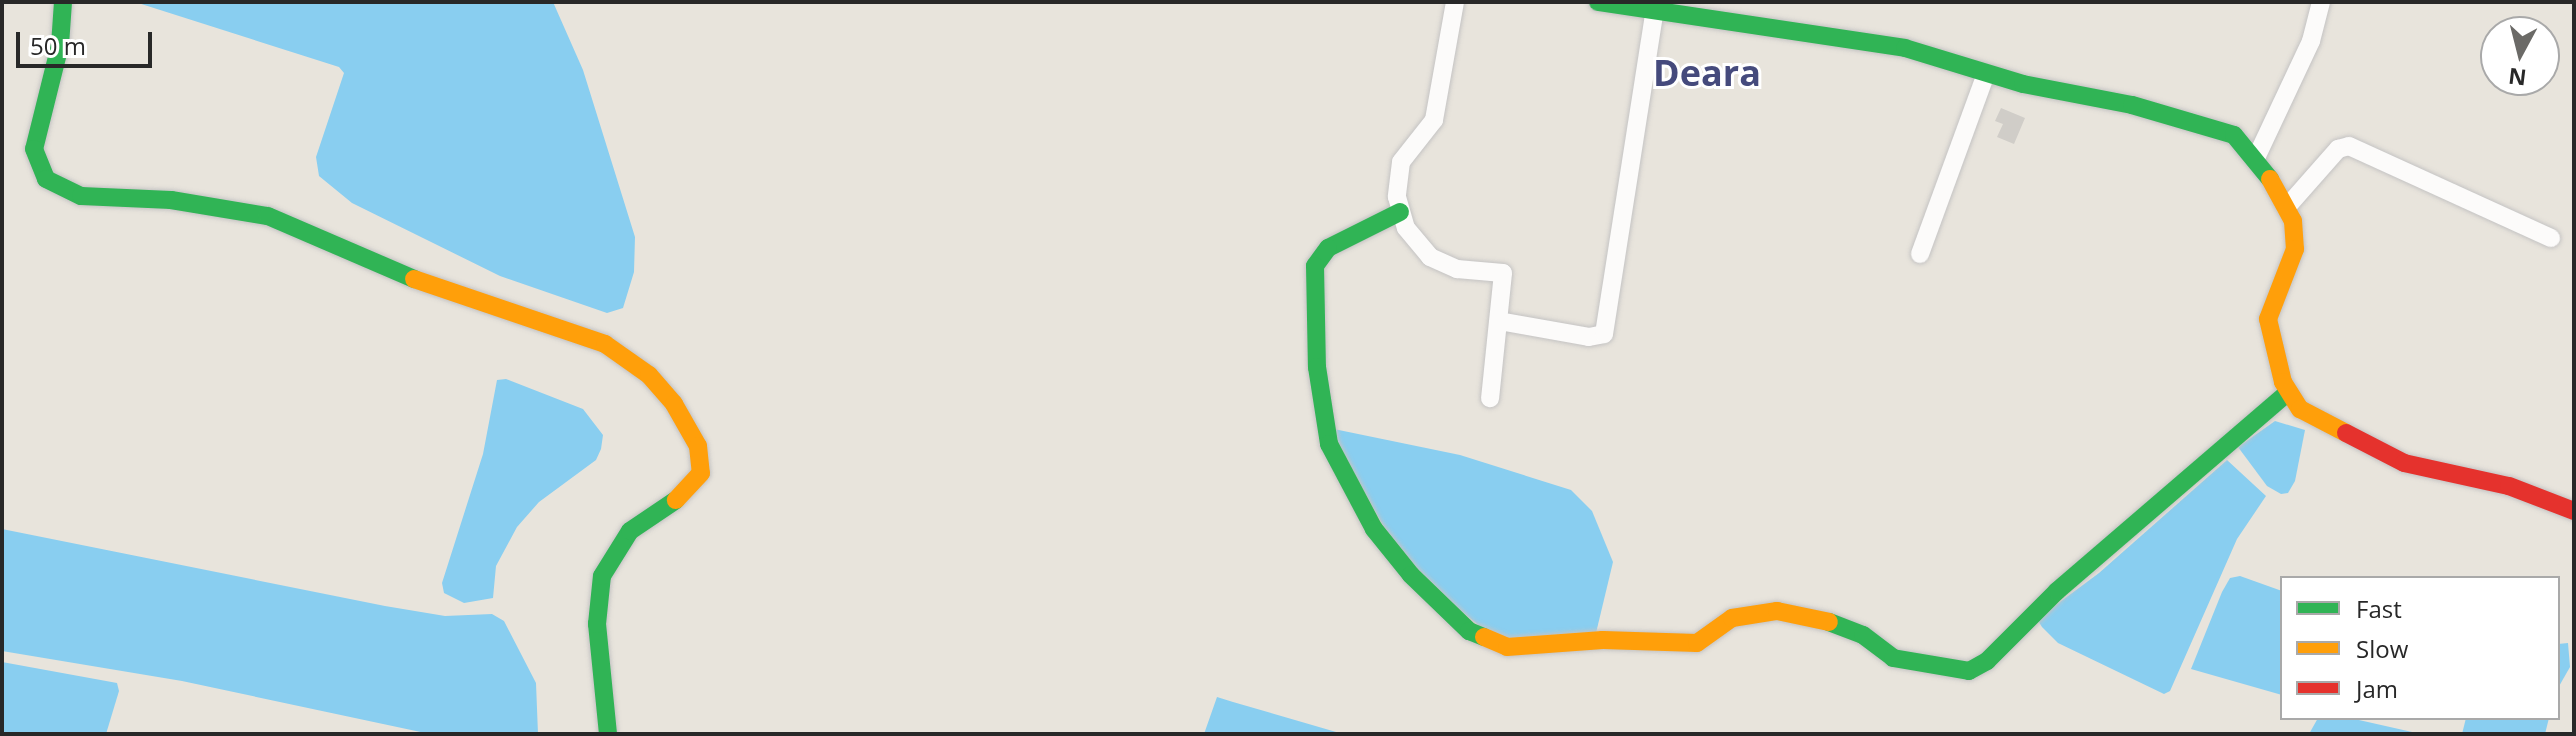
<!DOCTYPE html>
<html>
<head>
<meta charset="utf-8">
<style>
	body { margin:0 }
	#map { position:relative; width:2576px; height:736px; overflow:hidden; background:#e8e4dc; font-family:"Open Sans",sans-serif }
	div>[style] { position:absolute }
	.water>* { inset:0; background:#89cef0 }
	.building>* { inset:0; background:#d0cdc8 }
	.roads { filter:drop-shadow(0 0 2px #c4c3c3) drop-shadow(0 0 2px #c4c3c3) }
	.street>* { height:18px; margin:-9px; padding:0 9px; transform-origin:9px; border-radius:9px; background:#fcfbfa }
	.fast>* { height:18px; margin:-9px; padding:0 9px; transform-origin:9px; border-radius:9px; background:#30b455 }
	.slow>* { height:18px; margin:-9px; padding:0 9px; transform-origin:9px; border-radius:9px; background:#ff9f0a }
	.jam>* { height:18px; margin:-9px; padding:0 9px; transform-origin:9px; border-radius:9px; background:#e5322d }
	span { translate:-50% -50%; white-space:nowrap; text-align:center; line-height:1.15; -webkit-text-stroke:6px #fff; paint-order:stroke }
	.district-label { font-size:36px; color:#454a7c; font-weight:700 }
	.frame { position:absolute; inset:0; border:4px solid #282828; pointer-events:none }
	.legend { position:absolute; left:2280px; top:576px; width:280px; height:144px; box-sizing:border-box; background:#fff; border:2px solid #a9a9a9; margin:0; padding:10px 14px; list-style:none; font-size:24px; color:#282828 }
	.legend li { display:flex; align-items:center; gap:16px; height:40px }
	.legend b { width:40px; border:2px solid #a9a9a9 }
	.north { position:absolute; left:2480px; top:16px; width:80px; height:80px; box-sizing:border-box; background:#fff; border:2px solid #a9a9a9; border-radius:50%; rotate:187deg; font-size:22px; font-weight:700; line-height:32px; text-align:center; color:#282828 }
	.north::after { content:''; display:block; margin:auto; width:28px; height:36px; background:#6b6a67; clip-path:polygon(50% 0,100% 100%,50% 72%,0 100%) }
	.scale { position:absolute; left:16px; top:32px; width:136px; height:36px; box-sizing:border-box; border:4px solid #282828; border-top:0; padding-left:10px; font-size:24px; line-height:28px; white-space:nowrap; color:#282828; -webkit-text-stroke:6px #fff; paint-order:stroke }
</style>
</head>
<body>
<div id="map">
	<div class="water">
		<div style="clip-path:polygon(135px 2px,553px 2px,583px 70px,635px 237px,634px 272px,623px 308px,607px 313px,500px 276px,352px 203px,319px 176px,316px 157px,344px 73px,339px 67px)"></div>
		<div style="clip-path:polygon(506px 379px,583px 409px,603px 435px,601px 449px,596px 460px,539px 502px,517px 527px,496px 566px,493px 598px,464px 603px,444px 593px,442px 583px,483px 454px,497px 380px)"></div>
		<div style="clip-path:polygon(2275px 421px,2305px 430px,2295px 481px,2288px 493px,2281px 494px,2267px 486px,2238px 447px)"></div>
		<div style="clip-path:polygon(1329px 428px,1460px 455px,1571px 490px,1592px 511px,1613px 562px,1596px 633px,1498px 641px,1405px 565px)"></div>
		<div style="clip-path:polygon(2227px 460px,2266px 496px,2237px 539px,2170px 691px,2164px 694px,2058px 643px,2042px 627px,2037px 619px,2099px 573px)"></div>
		<div style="clip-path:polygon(2px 529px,385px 606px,445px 616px,492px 614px,504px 621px,536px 683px,538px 734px,430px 734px,182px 681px,2px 651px)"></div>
		<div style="clip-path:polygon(2240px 576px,2282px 591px,2282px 695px,2191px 669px,2222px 592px,2230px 578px)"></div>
		<div style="clip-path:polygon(2568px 643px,2570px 667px,2558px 688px,2558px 644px)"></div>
		<div style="clip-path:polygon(2px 662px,117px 683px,119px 691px,106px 734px,2px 734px)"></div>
		<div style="clip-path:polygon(1217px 697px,1233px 702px,1343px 734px,1204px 734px)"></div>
		<div style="clip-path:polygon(2318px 718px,2350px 718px,2421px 734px,2309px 734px)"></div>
		<div style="clip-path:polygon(2466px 718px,2549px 718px,2545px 734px,2462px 734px)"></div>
	</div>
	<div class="building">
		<div style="clip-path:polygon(2001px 108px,2025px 118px,2014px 144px,1997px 137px,2003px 124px,1995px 121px)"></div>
	</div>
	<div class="roads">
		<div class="street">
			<div style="left:1455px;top:2px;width:120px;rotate:100.1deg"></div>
			<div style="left:1434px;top:120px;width:53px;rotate:128.2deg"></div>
			<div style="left:1401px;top:162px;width:35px;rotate:97deg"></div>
			<div style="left:1397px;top:197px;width:32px;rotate:74deg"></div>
			<div style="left:1406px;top:228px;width:38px;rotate:50deg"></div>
			<div style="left:1430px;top:257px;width:30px;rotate:24deg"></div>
			<div style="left:1457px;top:269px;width:46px;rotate:5deg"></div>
			<div style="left:1503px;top:273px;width:126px;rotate:95.9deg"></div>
			<div style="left:2256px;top:158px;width:129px;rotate:-64.8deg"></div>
			<div style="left:2311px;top:41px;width:40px;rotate:-75.6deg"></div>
			<div style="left:2286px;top:208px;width:79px;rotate:-48.6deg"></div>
			<div style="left:2338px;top:149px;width:11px;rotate:-15deg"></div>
			<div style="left:2349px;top:146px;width:222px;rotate:24.5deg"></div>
			<div style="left:1920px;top:254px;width:192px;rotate:-69.9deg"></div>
			<div style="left:1499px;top:321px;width:91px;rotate:10.1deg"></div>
			<div style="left:1589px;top:337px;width:15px;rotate:-11deg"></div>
			<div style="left:1604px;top:334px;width:329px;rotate:-81.1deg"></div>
		</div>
		<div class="fast">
			<div style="left:63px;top:2px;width:43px;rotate:94deg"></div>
			<div style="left:60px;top:45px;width:107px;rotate:104deg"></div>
			<div style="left:34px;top:149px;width:32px;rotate:68deg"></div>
			<div style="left:46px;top:179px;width:39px;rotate:26deg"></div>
			<div style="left:81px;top:196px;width:90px;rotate:2.5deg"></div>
			<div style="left:171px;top:200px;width:98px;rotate:9.4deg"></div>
			<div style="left:268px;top:216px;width:159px;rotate:23.3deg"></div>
			<div style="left:1598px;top:2px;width:310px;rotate:8.5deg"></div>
			<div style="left:1905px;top:48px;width:123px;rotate:17deg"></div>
			<div style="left:2023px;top:84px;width:111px;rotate:10.9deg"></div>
			<div style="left:2132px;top:105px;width:106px;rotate:16.4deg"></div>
			<div style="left:2234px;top:135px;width:57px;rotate:50.7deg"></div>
			<div style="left:1400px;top:212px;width:80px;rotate:153.4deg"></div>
			<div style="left:1328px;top:248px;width:22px;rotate:126deg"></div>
			<div style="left:1315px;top:266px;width:101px;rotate:88.9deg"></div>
			<div style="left:1317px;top:367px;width:78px;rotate:81.1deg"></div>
			<div style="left:1329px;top:444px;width:96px;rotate:62.1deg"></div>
			<div style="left:1374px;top:529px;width:59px;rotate:51.2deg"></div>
			<div style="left:1411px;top:575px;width:81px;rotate:44deg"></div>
			<div style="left:1469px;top:631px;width:16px;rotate:22deg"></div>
			<div style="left:1829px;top:622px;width:36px;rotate:21deg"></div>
			<div style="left:1863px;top:635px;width:38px;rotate:37deg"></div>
			<div style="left:1893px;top:658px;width:77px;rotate:9.7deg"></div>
			<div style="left:1969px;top:671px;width:21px;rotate:-29deg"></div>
			<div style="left:1987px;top:661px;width:99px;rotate:-45deg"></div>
			<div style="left:2057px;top:591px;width:305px;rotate:-40.7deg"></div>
			<div style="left:608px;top:734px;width:111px;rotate:-95.7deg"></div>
			<div style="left:597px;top:624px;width:48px;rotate:-84.1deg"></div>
			<div style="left:602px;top:576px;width:53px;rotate:-58.1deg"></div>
			<div style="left:630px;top:531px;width:55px;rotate:-34deg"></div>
		</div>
		<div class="slow">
			<div style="left:2270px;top:179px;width:48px;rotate:61.3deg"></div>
			<div style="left:2293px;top:221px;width:28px;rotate:86deg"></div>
			<div style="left:2295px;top:249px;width:75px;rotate:111.1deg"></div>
			<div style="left:2268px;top:319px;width:65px;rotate:76.6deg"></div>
			<div style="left:2283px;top:382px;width:32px;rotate:58deg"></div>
			<div style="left:2300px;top:409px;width:52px;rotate:27.6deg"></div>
			<div style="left:414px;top:279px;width:202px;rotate:18.8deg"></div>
			<div style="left:605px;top:344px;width:54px;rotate:35.2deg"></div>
			<div style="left:649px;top:375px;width:38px;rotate:49deg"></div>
			<div style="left:674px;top:404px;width:48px;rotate:60.3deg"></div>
			<div style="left:698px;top:446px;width:27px;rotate:84deg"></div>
			<div style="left:701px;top:473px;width:37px;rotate:133deg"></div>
			<div style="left:1484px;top:637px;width:25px;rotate:23deg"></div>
			<div style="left:1507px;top:647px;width:96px;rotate:-4.2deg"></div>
			<div style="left:1603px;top:640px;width:94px;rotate:1.8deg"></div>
			<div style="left:1697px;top:643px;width:43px;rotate:-35.5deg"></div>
			<div style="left:1732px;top:618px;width:46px;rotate:-8.8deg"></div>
			<div style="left:1777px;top:611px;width:53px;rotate:11.9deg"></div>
		</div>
		<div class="jam">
			<div style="left:2346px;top:433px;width:65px;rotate:27.3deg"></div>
			<div style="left:2404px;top:463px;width:107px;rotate:12.4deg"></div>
			<div style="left:2509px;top:486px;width:70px;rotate:21deg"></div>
		</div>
	</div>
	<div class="district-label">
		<span style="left:1707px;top:73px">Deara</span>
	</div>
	<div class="frame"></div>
	<ul class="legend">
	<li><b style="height:10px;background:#30b455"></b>Fast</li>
	<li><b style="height:10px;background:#ff9f0a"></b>Slow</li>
	<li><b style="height:10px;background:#e5322d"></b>Jam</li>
	</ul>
	<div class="north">N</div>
	<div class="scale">50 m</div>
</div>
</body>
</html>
